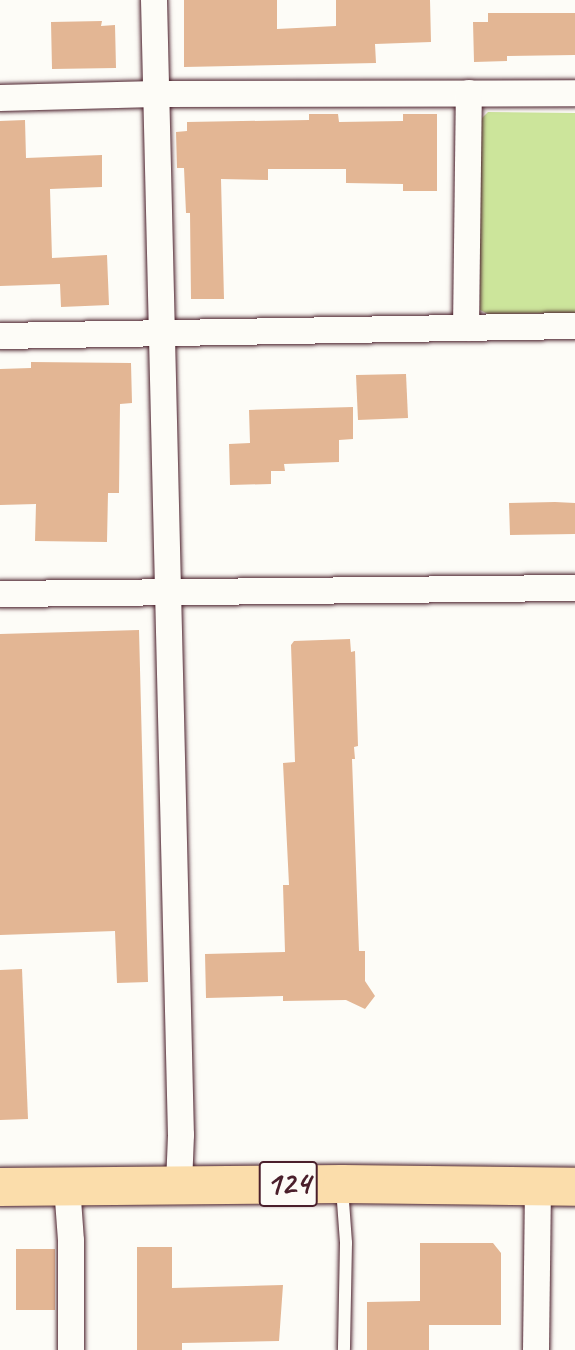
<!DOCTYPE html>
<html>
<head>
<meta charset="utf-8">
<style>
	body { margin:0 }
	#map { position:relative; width:575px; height:1350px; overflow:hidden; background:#fdfcf7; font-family:Caveat,sans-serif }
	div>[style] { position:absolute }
	.green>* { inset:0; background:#cce59b }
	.building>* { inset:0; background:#e3b694 }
	.roads { filter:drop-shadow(0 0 2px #4a1f2b) drop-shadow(0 0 2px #4a1f2b) }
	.service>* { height:12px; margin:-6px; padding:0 6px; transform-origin:6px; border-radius:6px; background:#fdfcf7 }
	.minor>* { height:26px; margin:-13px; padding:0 13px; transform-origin:13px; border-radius:13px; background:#fdfcf7 }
	.primary>* { height:38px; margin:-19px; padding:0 19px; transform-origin:19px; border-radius:19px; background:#fbddab }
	span { translate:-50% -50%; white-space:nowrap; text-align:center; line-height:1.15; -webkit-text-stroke:5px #fdfcf7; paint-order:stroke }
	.shield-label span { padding:2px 5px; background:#fdfcf7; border:2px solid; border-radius:5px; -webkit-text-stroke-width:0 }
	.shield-label { font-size:33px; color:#4a1f2b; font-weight:700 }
</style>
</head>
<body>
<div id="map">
	<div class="green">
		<div style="clip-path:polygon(488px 112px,575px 113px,575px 313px,488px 314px,480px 310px,480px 120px)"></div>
	</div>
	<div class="building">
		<div style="clip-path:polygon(184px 0,277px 0,277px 29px,336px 26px,336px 0,430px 0,431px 42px,375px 44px,376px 63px,184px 67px)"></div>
		<div style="clip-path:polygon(488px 13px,575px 13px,575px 55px,507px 56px,507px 61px,474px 62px,473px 22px,488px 22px)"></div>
		<div style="clip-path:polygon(102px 21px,101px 26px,115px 25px,116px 68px,52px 69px,51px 22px)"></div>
		<div style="clip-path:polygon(309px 114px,338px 114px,339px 122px,403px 121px,403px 114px,437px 114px,437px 191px,403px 191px,403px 184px,346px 183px,346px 169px,268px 169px,268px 180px,221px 179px,224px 299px,191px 299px,190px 213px,186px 213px,184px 168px,177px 168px,176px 132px,187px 131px,187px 122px,309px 120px)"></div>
		<div style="clip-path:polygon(25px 120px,26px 158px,102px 155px,102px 187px,50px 189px,52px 258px,107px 255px,109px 305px,61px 307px,60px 284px,0 286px,0 121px)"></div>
		<div style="clip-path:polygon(31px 362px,131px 363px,132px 403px,120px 404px,119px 493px,108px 493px,107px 542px,35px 541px,36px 504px,0 505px,0 369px,31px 368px)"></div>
		<div style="clip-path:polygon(406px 374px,408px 418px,358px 420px,356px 375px)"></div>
		<div style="clip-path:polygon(353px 407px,353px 439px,339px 440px,339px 462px,284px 464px,285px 471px,271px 471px,271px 484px,230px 485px,229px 444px,250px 443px,249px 410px)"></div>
		<div style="clip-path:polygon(555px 502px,575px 503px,575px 534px,510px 535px,509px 503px)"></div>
		<div style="clip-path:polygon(139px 630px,148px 982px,117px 983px,115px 931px,0 935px,0 634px)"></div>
		<div style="clip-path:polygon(350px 639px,351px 652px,355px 651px,358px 746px,354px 747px,355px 759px,352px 759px,359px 951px,365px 951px,365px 981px,375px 996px,365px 1009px,346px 1000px,283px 1001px,283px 996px,206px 998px,205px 954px,285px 952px,283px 885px,289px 885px,283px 763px,295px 762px,291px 645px,294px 641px)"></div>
		<div style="clip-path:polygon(22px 969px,28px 1119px,0 1120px,0 970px)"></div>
		<div style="clip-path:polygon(420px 1243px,493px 1243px,501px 1253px,501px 1325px,429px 1325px,429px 1350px,367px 1350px,367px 1302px,420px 1301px)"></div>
		<div style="clip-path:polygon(137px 1247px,172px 1247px,172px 1288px,283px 1285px,279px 1341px,182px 1343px,182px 1350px,137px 1350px)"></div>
		<div style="clip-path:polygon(16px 1249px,55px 1249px,55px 1310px,16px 1310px)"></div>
	</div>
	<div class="roads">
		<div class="service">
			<div style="left:342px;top:1188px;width:55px;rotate:85.8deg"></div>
			<div style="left:346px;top:1243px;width:107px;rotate:91.1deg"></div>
		</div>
		<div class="minor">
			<div style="left:154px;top:0;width:1135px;rotate:88.64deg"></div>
			<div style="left:181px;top:1135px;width:50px;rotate:92.3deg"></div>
			<div style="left:0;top:98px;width:156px;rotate:-1.5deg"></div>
			<div style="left:156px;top:94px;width:419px;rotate:-0.1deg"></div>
			<div style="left:466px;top:328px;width:235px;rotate:-89.3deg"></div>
			<div style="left:0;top:336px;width:575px;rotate:-1deg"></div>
			<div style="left:0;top:594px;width:575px;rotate:-0.6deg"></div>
			<div style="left:67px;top:1186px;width:55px;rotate:85.8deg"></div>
			<div style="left:71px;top:1241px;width:109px;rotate:90deg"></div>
			<div style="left:536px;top:1350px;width:162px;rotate:-89.3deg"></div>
		</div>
		<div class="primary">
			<div style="left:0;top:1187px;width:342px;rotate:-0.5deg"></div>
			<div style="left:342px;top:1184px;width:233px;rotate:0.7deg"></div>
		</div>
	</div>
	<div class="shield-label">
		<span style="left:288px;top:1184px">124</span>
	</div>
</div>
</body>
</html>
